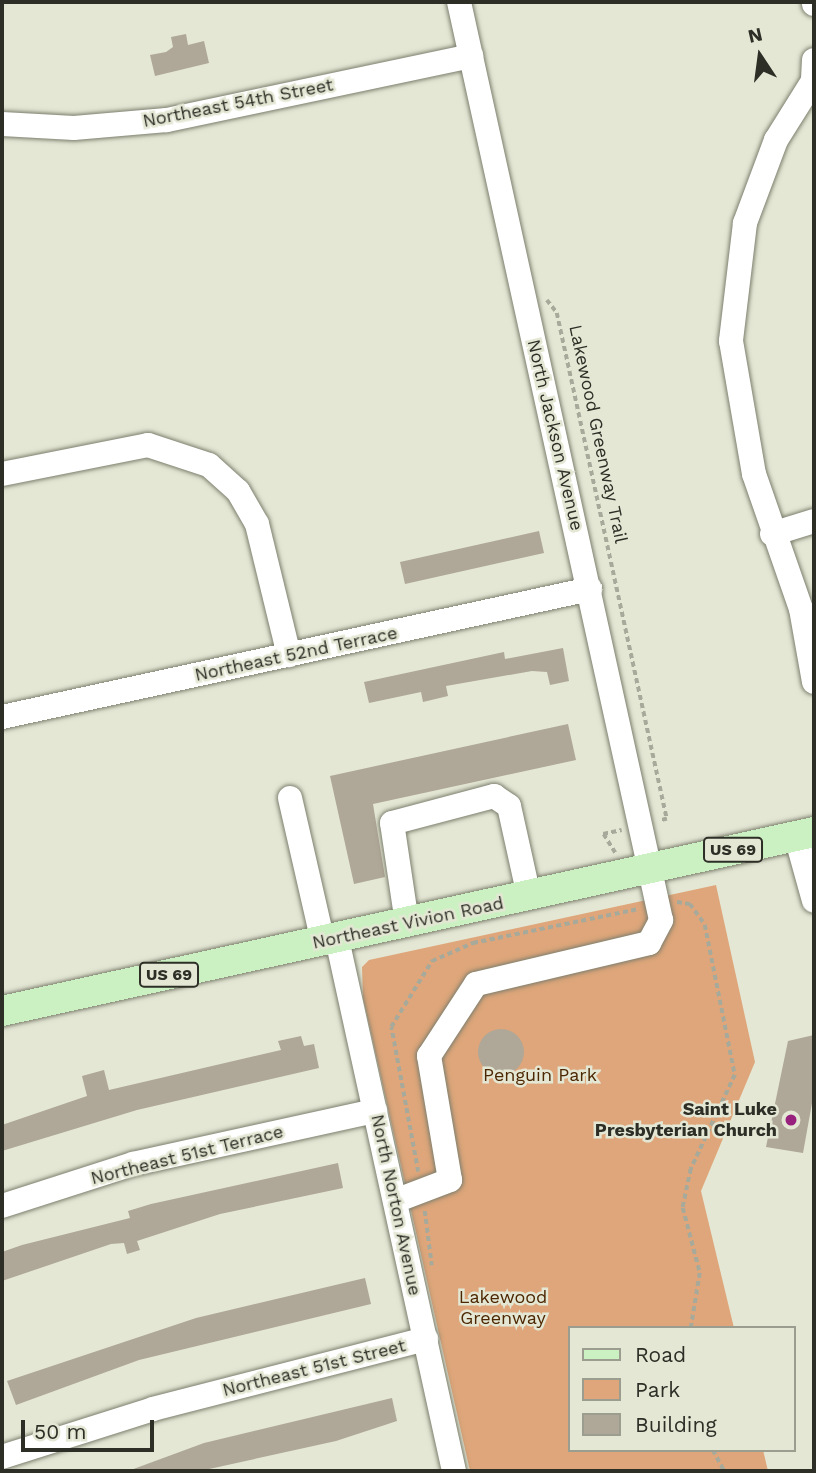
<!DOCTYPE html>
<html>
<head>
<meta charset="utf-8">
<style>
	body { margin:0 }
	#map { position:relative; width:816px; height:1473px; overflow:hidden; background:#e4e7d4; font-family:"Work Sans",sans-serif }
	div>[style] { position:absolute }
	.green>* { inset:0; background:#dea67a }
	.building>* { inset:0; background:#afa797 }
	.round { border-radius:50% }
	.path>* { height:3.5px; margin-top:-1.75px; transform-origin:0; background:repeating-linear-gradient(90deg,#a7a99a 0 5px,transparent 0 8.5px) }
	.roads { filter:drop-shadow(0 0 2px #7d7f6e) drop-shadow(0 0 2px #7d7f6e) }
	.minor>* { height:24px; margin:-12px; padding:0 12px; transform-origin:12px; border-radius:12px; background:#fff }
	.major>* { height:30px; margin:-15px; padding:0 15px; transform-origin:15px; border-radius:15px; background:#cbf1c2 }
	.dots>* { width:19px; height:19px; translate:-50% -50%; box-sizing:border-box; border:4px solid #e4e7d4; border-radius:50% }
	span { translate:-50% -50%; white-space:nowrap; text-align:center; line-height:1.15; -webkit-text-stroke:5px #e4e7d4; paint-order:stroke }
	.shield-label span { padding:2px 5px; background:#e4e7d4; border:2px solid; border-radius:5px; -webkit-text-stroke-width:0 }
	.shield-label { font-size:16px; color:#2d2e26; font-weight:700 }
	.street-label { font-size:18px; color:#2d2e26 }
	.park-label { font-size:18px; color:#4c2702 }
	.poi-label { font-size:18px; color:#2d2e26; font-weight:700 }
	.right { translate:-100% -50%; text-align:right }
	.frame { position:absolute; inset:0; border:4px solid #2d2e26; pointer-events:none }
	.legend { position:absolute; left:568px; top:1326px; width:228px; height:126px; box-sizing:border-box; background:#e4e7d4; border:2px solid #9b9d8e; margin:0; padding:9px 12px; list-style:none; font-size:21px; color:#2d2e26 }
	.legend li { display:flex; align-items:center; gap:14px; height:35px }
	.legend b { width:35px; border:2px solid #9b9d8e }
	.north { position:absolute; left:725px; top:21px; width:70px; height:70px; -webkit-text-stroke:5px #e4e7d4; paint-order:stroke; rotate:347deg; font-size:19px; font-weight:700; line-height:28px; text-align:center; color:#2d2e26 }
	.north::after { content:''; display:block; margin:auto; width:24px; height:32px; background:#2d2e26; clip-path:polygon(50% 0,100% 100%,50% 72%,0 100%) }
	.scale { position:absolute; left:21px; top:1420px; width:133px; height:32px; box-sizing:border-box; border:4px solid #2d2e26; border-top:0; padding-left:9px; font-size:21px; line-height:24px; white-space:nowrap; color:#2d2e26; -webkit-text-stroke:5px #e4e7d4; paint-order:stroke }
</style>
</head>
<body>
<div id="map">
	<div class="green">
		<div style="clip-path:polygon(716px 885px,755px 1062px,701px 1191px,734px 1328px,569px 1328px,569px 1450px,763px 1450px,768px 1471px,470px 1471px,363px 998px,362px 967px,369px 960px)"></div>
	</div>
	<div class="building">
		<div style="clip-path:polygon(186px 34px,188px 45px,204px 41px,209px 63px,155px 76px,150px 55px,166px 52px,173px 47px,171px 37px)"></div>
		<div style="clip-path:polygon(539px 531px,544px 553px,405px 584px,400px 562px)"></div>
		<div style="clip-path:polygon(563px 648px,569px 681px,550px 685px,547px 672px,532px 671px,446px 686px,448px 696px,423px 702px,421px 692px,369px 703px,364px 682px,504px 652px,505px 659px)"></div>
		<div style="clip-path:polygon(568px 724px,576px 760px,373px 804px,385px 877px,354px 884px,330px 776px)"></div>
		<div class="round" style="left:478px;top:1029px;width:46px;height:46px"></div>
		<div style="clip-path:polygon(814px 1035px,814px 1092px,803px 1153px,766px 1147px,788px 1041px)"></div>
		<div style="clip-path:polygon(301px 1036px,304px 1046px,314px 1044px,319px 1068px,137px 1110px,2px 1151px,2px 1125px,87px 1096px,82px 1076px,104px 1070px,109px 1090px,281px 1050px,278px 1041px)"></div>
		<div style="clip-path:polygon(338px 1163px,343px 1188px,220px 1214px,137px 1241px,140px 1250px,127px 1254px,124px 1243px,111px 1244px,2px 1281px,2px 1252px,22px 1245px,130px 1218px,128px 1211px,151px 1204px)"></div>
		<div style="clip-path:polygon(365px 1278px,371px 1304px,139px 1360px,16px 1405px,7px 1381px,196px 1318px)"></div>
		<div style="clip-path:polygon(392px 1398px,397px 1421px,336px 1441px,200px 1471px,128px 1471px,204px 1443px)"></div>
	</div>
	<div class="path">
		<div style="left:547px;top:300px;width:16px;rotate:52deg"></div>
		<div style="left:557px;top:313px;width:518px;rotate:77.74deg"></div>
		<div style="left:667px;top:819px;width:7px;rotate:164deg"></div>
		<div style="left:615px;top:853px;width:22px;rotate:-122deg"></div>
		<div style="left:603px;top:834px;width:19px;rotate:-12deg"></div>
		<div style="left:677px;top:902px;width:13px;rotate:9deg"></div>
		<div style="left:690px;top:904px;width:26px;rotate:54deg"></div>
		<div style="left:705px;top:925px;width:153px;rotate:78.7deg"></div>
		<div style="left:735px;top:1075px;width:104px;rotate:115.1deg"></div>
		<div style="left:691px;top:1169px;width:40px;rotate:102deg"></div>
		<div style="left:683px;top:1208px;width:67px;rotate:75.3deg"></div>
		<div style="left:700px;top:1273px;width:56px;rotate:99.3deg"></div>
		<div style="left:418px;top:1172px;width:147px;rotate:-100.5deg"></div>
		<div style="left:391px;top:1027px;width:78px;rotate:-58.2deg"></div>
		<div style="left:432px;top:961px;width:45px;rotate:-23.7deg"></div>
		<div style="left:473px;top:943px;width:169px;rotate:-11.6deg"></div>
		<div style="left:425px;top:1211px;width:55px;rotate:82.7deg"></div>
		<div style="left:713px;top:1450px;width:24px;rotate:62deg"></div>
	</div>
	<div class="roads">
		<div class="minor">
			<div style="left:814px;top:2px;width:2px;rotate:90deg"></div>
			<div style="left:814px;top:60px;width:21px;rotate:93deg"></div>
			<div style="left:813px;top:81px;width:70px;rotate:122.1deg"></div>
			<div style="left:776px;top:140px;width:89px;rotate:110.5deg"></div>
			<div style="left:745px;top:223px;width:119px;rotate:96.8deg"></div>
			<div style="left:731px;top:341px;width:135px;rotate:80.2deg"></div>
			<div style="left:754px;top:474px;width:143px;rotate:70.8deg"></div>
			<div style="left:801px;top:609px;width:74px;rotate:79.9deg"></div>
			<div style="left:2px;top:124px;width:72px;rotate:3.2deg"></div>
			<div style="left:74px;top:128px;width:93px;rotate:-4.9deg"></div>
			<div style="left:167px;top:120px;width:311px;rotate:-11.9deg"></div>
			<div style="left:2px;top:474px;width:149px;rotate:-11.2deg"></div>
			<div style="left:148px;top:445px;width:64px;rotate:18.2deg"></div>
			<div style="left:209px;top:465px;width:39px;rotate:42deg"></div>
			<div style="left:238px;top:491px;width:38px;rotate:60deg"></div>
			<div style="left:257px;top:524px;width:135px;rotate:76.3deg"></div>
			<div style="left:772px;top:534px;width:44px;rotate:-17.2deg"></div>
			<div style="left:2px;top:717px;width:602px;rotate:-12.28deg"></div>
			<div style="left:290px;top:798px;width:148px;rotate:77.1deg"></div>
			<div style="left:796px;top:836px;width:67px;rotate:74.5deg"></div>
			<div style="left:407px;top:923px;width:101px;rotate:-98.5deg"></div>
			<div style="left:392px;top:823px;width:106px;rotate:-14.8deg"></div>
			<div style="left:494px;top:796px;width:18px;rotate:34deg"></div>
			<div style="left:509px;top:806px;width:92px;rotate:77.5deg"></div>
			<div style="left:337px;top:939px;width:545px;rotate:77.6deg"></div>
			<div style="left:395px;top:1201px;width:59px;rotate:-20.9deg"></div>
			<div style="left:450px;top:1180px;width:126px;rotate:-99.6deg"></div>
			<div style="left:429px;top:1056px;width:86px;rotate:-56.9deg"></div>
			<div style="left:476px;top:984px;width:178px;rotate:-13.3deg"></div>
			<div style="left:649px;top:943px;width:26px;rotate:-62deg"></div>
			<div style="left:661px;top:920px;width:940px;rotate:-102.41deg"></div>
			<div style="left:2px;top:1206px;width:138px;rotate:-17.8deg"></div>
			<div style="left:133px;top:1164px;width:248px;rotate:-12.4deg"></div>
			<div style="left:2px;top:1457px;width:158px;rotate:-17.6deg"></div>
			<div style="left:153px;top:1409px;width:282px;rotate:-14.4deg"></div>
		</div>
		<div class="major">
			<div style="left:2px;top:1011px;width:831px;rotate:-12.43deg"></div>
		</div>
	</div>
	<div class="dots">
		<div style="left:791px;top:1120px;background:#97217d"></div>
	</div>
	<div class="shield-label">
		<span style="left:733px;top:850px">US 69</span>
		<span style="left:169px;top:975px">US 69</span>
	</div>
	<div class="street-label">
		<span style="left:238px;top:103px;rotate:-11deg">Northeast 54th Street</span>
		<span style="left:598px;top:434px;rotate:78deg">Lakewood Greenway Trail</span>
		<span style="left:555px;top:435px;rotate:77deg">North Jackson Avenue</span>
		<span style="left:296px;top:654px;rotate:-12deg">Northeast 52nd Terrace</span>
		<span style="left:408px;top:923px;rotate:-12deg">Northeast Vivion Road</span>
		<span style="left:187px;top:1155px;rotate:-14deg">Northeast 51st Terrace</span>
		<span style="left:396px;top:1205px;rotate:78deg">North Norton Avenue</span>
		<span style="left:314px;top:1368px;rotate:-14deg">Northeast 51st Street</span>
	</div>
	<div class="park-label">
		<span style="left:540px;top:1075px">Penguin Park</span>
		<span style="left:503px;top:1308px">Lakewood<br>Greenway</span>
	</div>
	<div class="poi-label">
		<span class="right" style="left:777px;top:1120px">Saint Luke<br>Presbyterian Church</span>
	</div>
	<div class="frame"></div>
	<ul class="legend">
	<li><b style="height:9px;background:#cbf1c2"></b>Road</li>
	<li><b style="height:19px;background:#dea67a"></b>Park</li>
	<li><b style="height:19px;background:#afa797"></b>Building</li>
	</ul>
	<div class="north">N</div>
	<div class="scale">50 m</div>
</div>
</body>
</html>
